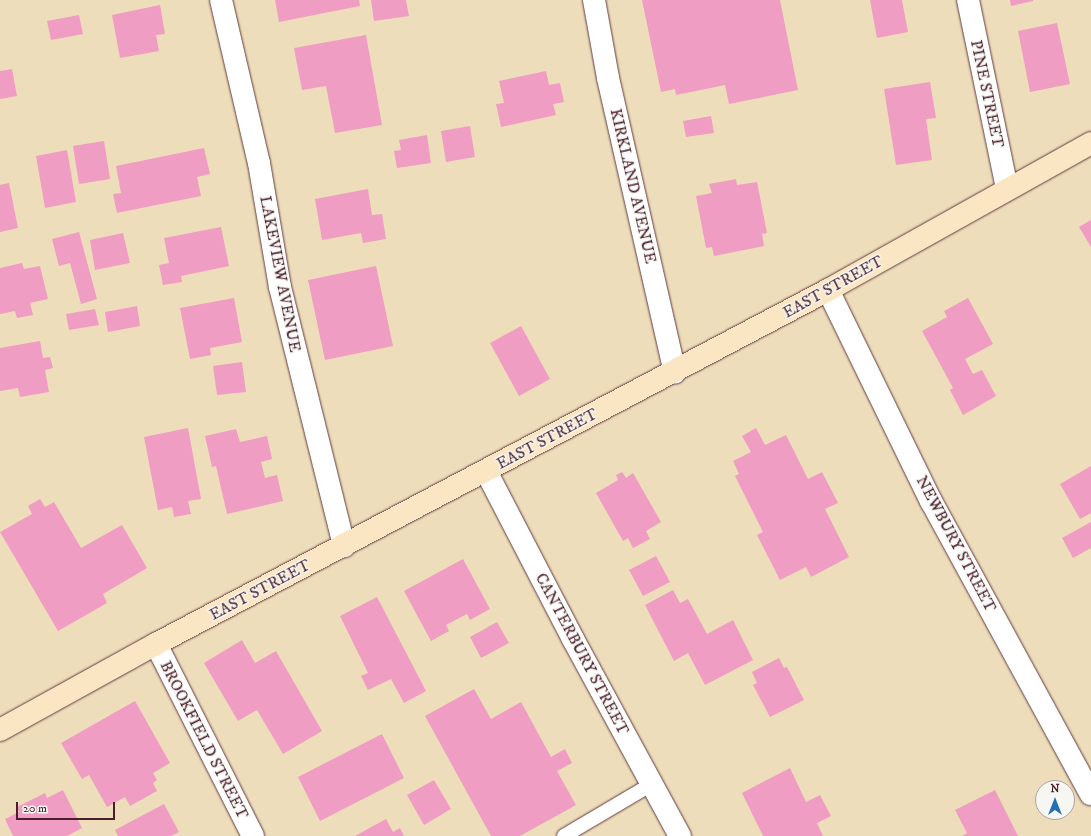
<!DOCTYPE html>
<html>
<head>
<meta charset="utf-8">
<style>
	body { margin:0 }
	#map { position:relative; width:1091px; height:836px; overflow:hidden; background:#edb; font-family:"IM FELL DW Pica",serif }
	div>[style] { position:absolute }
	.building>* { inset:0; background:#ef9dc2 }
	.roads { filter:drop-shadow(0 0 1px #633c41) drop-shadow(0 0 1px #633c41) }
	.service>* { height:14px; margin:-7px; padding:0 7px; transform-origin:7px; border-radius:7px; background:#fff }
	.minor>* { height:22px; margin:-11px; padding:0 11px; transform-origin:11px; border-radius:11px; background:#fff }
	.secondary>* { height:22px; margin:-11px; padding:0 11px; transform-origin:11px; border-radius:11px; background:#fbe6c4 }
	span { translate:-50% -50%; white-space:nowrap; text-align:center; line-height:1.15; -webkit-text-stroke:3px #f6f6f2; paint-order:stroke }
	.street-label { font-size:16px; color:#4a1f2b }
	.north { position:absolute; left:1035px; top:780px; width:40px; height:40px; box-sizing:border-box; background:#f6f6f2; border:1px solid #b1a0a2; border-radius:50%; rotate:0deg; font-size:11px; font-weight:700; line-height:16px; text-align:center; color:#4a1f2b }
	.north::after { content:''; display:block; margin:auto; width:14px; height:18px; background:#1f6fb2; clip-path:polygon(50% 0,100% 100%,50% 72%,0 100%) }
	.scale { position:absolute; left:16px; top:802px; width:99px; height:18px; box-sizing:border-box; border:2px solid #4a1f2b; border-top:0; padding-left:5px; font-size:12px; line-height:14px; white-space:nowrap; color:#4a1f2b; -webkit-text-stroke:3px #f6f6f2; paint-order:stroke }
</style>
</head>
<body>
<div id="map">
	<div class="building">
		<div style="clip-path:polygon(275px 0,359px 0,360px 6px,279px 22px)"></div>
		<div style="clip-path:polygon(371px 0,406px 0,409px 16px,374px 21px)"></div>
		<div style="clip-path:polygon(642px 0,780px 0,798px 90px,729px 104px,725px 85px,676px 95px,675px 89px,661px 92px)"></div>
		<div style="clip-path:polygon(870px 0,902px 0,908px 32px,877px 38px)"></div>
		<div style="clip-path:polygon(1010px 0,1033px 0,1033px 1px,1011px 6px)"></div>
		<div style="clip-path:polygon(160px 5px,165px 34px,156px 35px,159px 51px,120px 58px,112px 15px)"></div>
		<div style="clip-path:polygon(79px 15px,83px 34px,51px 40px,47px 21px)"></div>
		<div style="clip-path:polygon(1057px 23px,1070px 84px,1030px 92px,1018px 31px)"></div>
		<div style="clip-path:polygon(366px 35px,382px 125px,335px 133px,326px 86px,302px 90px,294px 48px)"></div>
		<div style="clip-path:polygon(12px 69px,17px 96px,0 99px,0 71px)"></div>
		<div style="clip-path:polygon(546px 71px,549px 85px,560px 83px,564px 102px,553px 104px,556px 115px,501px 127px,496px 104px,504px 103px,499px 81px)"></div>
		<div style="clip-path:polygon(930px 82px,936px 118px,926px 119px,932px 160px,896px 165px,884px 89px)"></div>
		<div style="clip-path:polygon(711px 116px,714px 133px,686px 137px,683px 121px)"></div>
		<div style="clip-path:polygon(470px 126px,475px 157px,446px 162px,441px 131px)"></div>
		<div style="clip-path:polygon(427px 135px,431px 163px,397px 168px,394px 151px,401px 150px,399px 140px)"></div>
		<div style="clip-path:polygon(104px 141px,110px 179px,79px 184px,73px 146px)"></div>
		<div style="clip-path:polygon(204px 148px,210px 174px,197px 177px,201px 196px,117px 213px,113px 194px,121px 193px,116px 166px)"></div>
		<div style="clip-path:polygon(67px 150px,76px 202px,45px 208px,36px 156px)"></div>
		<div style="clip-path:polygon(736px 179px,737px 185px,757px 182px,767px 233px,762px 234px,764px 246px,714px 256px,712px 247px,706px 248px,696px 196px,712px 193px,709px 184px)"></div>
		<div style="clip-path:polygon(9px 183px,18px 228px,0 232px,0 185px)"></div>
		<div style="clip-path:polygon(368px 189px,372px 215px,382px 214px,386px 239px,363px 243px,361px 233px,322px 240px,315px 199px)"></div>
		<div style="clip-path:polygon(1091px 220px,1091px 247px,1079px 227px)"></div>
		<div style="clip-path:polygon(221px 227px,229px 266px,181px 276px,182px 282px,163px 285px,159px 265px,169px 263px,164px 238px)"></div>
		<div style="clip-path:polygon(79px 232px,97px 299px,81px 304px,70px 263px,59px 266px,52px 239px)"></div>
		<div style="clip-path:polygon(123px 233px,130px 263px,95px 270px,90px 240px)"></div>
		<div style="clip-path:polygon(22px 263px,24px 269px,40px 266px,48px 299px,30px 303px,33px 315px,17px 318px,15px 311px,0 314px,0 268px)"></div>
		<div style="clip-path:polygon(376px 266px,393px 346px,325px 360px,308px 280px)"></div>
		<div style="clip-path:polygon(234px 298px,242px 342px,210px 348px,211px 355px,190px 359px,180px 308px)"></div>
		<div style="clip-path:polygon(968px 298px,993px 344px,965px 359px,973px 374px,982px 370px,996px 396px,963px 415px,950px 390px,953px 388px,922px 331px,947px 317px,944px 311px)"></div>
		<div style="clip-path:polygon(137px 306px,140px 326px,108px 332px,105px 312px)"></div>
		<div style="clip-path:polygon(95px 309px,99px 325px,69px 330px,66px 314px)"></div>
		<div style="clip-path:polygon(521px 326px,550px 379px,519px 396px,490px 343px)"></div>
		<div style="clip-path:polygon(40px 341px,43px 358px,50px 357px,53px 368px,45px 370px,49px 392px,20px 397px,18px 388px,0 391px,0 348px)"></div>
		<div style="clip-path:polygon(242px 362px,246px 392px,217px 395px,213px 366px)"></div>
		<div style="clip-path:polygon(188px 428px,201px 499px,188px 501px,191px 514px,174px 517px,172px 507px,158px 510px,144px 437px)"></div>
		<div style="clip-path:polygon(756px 428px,765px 445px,786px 435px,808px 479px,822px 472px,838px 503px,825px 509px,849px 557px,811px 577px,806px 567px,780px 580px,757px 535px,763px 532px,735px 476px,739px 474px,733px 461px,751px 452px,742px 436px)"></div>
		<div style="clip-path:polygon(236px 429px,240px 442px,267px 436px,272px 459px,261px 462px,265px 478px,277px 475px,283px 501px,227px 514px,216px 466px,212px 467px,205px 436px)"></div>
		<div style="clip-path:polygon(1091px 466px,1091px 513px,1080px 519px,1060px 484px)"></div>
		<div style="clip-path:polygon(622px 472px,626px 478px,633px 473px,661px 522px,646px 531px,650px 539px,633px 548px,628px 538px,623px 541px,596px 493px,618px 480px,616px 475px)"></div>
		<div style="clip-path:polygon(40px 499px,45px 507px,54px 502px,81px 548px,122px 525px,147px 568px,103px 594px,107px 603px,58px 631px,0 532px,32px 514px,28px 506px)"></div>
		<div style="clip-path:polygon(1091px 522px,1091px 548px,1073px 558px,1062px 538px)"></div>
		<div style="clip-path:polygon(656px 556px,670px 582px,643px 596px,629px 570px)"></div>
		<div style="clip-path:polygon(463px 559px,490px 609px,470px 620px,467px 614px,446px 625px,449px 631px,431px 641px,404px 591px)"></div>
		<div style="clip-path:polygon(673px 590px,680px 603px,688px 599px,707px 634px,733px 620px,753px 660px,705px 685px,688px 653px,674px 661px,645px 605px)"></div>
		<div style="clip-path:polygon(377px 597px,426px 691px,404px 703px,391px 679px,368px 690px,361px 676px,368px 673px,340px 616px)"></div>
		<div style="clip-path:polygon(497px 622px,509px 643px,481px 658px,470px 637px)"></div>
		<div style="clip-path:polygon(242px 640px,255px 663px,276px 651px,322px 731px,283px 754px,257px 710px,238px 721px,204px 663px)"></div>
		<div style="clip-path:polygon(779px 658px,784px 668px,787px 667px,804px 700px,770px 717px,753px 685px,757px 683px,752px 672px)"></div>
		<div style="clip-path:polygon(474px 689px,491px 719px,521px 702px,551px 757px,565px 749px,572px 763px,557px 771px,576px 805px,520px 836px,491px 836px,425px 716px)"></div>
		<div style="clip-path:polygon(135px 701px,170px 763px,153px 773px,157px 780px,153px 783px,157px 791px,130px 806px,125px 797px,107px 807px,89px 775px,82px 779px,61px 743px)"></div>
		<div style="clip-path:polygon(382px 734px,404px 778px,320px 821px,298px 777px)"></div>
		<div style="clip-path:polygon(790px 768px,806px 802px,820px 795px,831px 816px,817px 823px,823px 836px,763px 836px,742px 793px)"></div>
		<div style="clip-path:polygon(434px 780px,451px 809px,424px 825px,407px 795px)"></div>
		<div style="clip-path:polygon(63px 790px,82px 828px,67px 836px,13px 836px,5px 819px,19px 812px,17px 807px,45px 793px,47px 798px)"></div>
		<div style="clip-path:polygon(995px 790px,1018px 836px,962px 836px,967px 833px,955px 810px)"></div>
		<div style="clip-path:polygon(164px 804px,179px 832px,171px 836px,118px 836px,115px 830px)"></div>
		<div style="clip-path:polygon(386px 819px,393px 832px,400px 828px,404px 836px,355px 836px)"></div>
	</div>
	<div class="roads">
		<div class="service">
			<div style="left:564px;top:836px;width:102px;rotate:-30.6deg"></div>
		</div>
		<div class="minor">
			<div style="left:221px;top:0;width:167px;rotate:76.9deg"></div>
			<div style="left:259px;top:163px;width:126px;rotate:80.4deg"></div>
			<div style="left:280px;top:287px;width:267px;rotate:76.1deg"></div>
			<div style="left:594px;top:0;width:79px;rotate:79.8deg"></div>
			<div style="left:608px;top:78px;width:302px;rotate:77.2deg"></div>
			<div style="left:968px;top:0;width:193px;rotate:78.3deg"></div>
			<div style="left:828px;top:290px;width:235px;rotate:64deg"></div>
			<div style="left:931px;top:501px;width:334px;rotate:61.4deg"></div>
			<div style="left:486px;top:471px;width:189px;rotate:62.6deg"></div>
			<div style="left:573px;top:639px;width:224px;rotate:61.5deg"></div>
			<div style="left:156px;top:644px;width:215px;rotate:63.2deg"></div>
		</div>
		<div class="secondary">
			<div style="left:0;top:730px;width:178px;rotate:-28.9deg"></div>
			<div style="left:156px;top:644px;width:760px;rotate:-27.78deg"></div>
			<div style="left:828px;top:290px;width:301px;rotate:-29.2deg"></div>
		</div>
	</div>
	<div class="street-label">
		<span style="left:987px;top:94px;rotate:78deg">PINE STREET</span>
		<span style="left:633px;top:186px;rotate:77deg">KIRKLAND AVENUE</span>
		<span style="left:280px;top:274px;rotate:79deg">LAKEVIEW AVENUE</span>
		<span style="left:833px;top:287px;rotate:-29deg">EAST STREET</span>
		<span style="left:547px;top:439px;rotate:-28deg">EAST STREET</span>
		<span style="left:956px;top:544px;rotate:62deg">NEWBURY STREET</span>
		<span style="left:260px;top:590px;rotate:-28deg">EAST STREET</span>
		<span style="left:582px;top:654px;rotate:62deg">CANTERBURY STREET</span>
		<span style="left:204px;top:740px;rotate:63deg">BROOKFIELD STREET</span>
	</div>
	<div class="north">N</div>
	<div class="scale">20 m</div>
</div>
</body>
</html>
